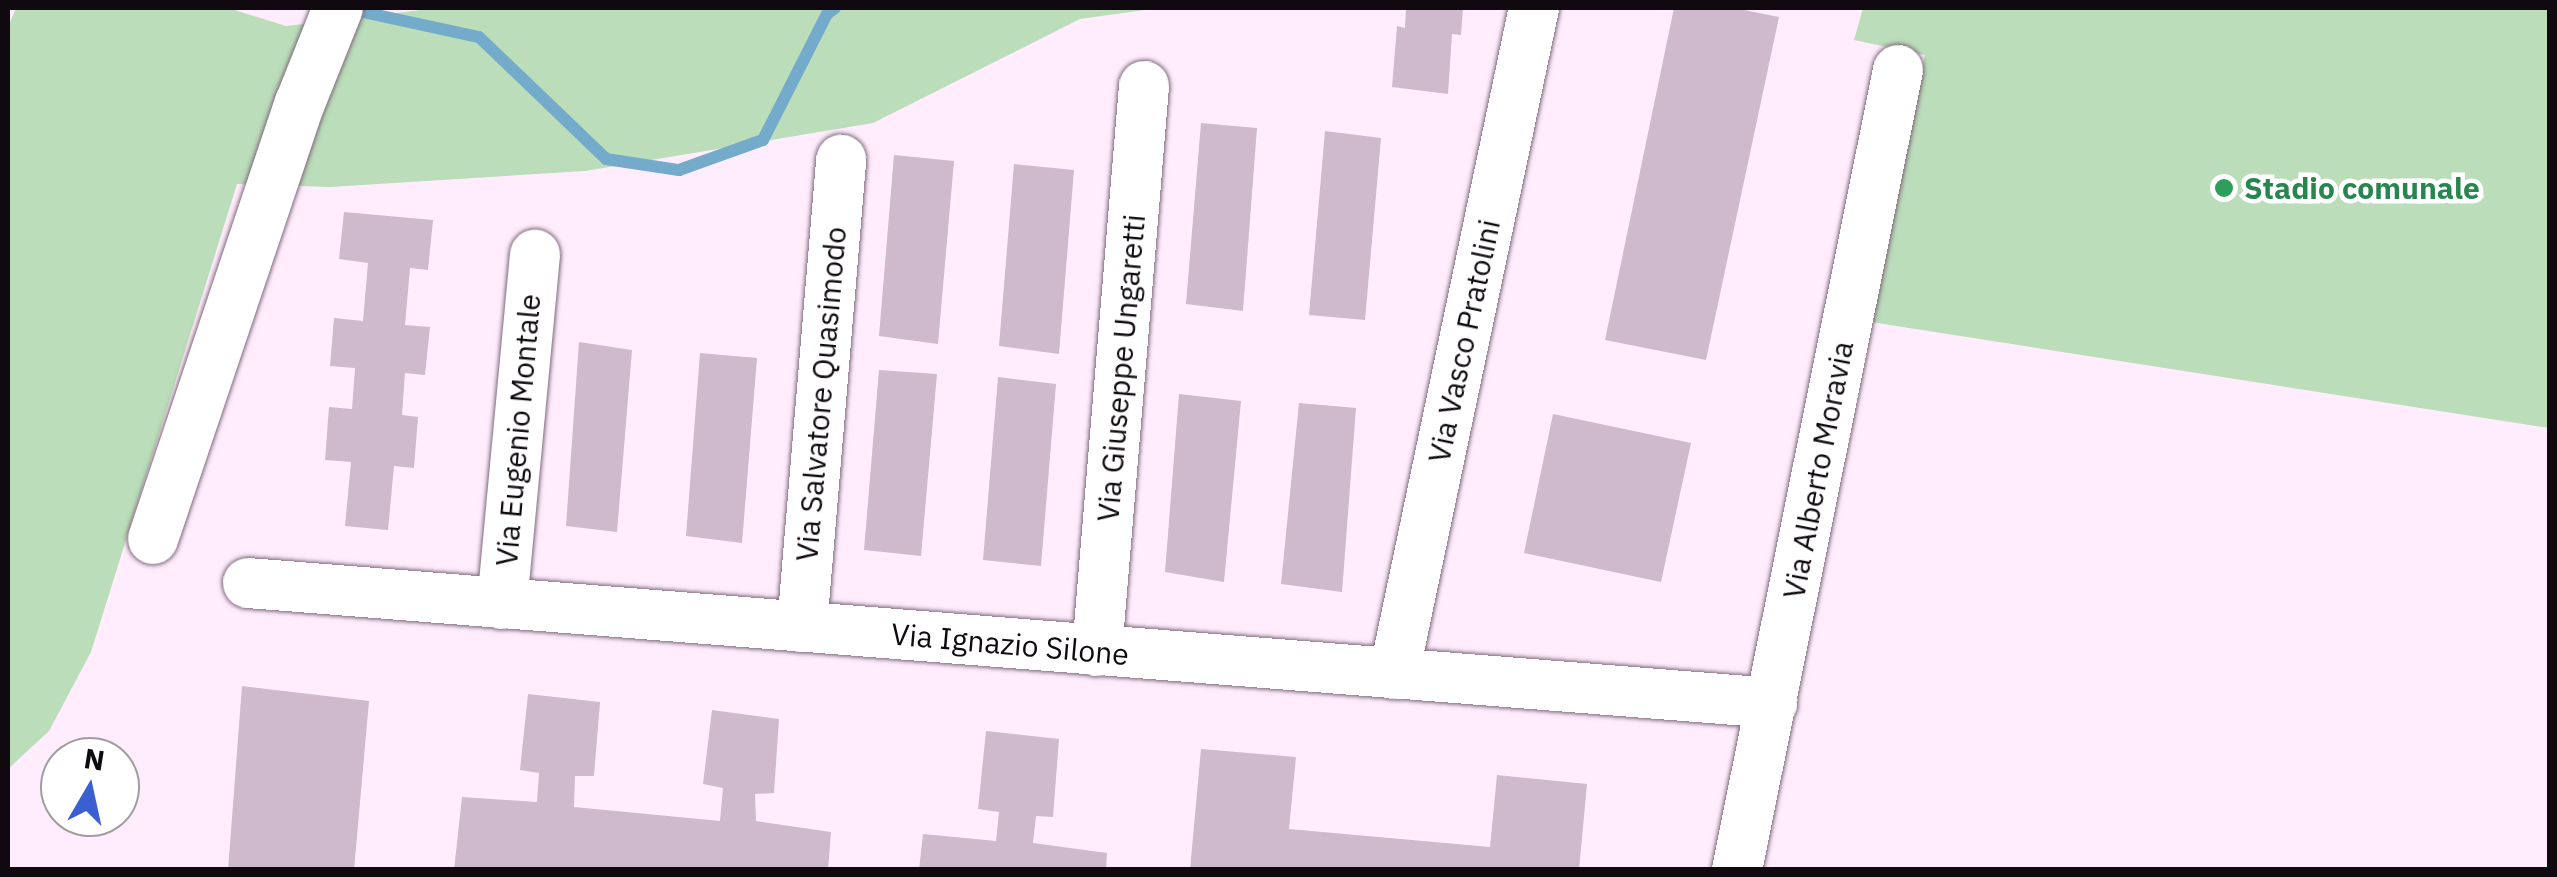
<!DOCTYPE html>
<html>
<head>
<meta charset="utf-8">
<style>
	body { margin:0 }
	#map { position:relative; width:2557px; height:877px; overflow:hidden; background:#ffedfd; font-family:"IBM Plex Sans",sans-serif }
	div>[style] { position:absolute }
	.green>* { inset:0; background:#bbddb9 }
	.stream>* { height:12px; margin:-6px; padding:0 6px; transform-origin:6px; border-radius:6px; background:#74abcb }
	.building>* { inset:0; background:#ceb9cd }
	.roads { filter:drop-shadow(0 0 2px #7e6a7c) drop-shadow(0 0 2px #7e6a7c) }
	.minor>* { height:50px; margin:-25px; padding:0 25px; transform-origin:25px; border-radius:25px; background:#fff }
	.dots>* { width:28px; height:28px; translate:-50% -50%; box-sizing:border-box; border:5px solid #fff; border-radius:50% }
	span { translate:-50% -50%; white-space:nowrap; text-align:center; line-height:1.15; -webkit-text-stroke:9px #fff; paint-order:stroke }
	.leisure-label { font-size:30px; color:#27864d; font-weight:700 }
	.left { translate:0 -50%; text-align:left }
	.street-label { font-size:30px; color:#110910 }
	.frame { position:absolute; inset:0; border:10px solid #110910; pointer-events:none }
	.north { position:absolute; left:40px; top:737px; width:100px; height:100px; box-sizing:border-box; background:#fff; border:2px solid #a09d9f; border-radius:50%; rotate:9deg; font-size:28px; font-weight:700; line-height:40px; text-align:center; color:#110910 }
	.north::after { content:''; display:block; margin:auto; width:35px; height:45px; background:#3a5fd0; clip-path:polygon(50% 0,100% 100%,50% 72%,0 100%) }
</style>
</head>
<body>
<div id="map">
	<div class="green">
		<div style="clip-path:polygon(16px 8px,228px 8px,286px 26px,438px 8px,1159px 8px,1080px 19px,873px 123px,585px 171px,330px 187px,237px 184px,91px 652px,49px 731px,8px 769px,8px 27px)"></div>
		<div style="clip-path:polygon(1863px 8px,2549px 8px,2549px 428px,1871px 322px,1925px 55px,1854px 40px)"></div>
	</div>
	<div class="stream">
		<div style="left:349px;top:9px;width:133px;rotate:12.2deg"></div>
		<div style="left:479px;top:37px;width:176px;rotate:43.8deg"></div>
		<div style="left:606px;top:159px;width:74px;rotate:8.6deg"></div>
		<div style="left:679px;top:170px;width:89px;rotate:-19.7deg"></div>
		<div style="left:763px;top:140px;width:141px;rotate:-63.1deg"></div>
		<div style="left:827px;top:14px;width:10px;rotate:-37deg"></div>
	</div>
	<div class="building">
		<div style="clip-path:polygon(1406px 8px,1463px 8px,1461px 35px,1452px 34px,1448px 94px,1392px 87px,1397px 26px,1405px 28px)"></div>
		<div style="clip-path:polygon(1674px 8px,1734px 8px,1779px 17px,1706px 360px,1605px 340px)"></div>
		<div style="clip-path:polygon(1201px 123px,1257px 128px,1243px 311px,1186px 304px)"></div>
		<div style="clip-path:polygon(1325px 131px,1381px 138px,1365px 320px,1309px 315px)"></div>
		<div style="clip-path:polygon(894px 155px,954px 161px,938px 344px,879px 336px)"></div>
		<div style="clip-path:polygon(1014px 164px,1074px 170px,1059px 354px,999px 346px)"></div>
		<div style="clip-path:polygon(344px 212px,433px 220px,428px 270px,410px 268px,405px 325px,430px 327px,425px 375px,405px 373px,402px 415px,418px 417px,414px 468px,394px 466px,388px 530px,345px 526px,351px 462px,325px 460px,329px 407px,352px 409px,355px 368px,330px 366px,334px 318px,363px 321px,368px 263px,339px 259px)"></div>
		<div style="clip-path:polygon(579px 342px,632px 350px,617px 532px,566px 526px)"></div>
		<div style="clip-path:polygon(700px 353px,757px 358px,742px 543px,686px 536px)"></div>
		<div style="clip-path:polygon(879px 370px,937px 374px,921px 556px,864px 550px)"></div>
		<div style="clip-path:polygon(998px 377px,1056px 384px,1041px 566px,983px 560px)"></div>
		<div style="clip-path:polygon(1179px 394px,1241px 401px,1224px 582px,1165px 572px)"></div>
		<div style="clip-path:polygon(1299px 403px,1356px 408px,1342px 592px,1281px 584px)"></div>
		<div style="clip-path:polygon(1553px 414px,1691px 443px,1661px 582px,1524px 553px)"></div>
		<div style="clip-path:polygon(242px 686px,369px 701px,354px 870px,228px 870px)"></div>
		<div style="clip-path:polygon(528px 694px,600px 702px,594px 776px,575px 776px,574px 807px,720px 821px,723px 788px,703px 784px,712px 710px,779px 719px,774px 793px,755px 794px,756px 821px,831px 832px,828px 870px,454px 870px,462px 797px,537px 802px,539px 773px,520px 770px)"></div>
		<div style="clip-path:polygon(986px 731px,1059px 739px,1053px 817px,1036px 816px,1033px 843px,1107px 853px,1106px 870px,919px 870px,923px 834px,996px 841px,999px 812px,978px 809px)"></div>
		<div style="clip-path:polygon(1201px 749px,1296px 757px,1289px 829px,1490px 847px,1497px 775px,1587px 784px,1579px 870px,1190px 870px)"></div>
	</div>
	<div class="roads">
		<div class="minor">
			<div style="left:153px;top:539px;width:460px;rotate:-71.4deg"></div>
			<div style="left:300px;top:103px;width:102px;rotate:-68.2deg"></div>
			<div style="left:248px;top:583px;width:1529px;rotate:4.5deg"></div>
			<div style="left:502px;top:604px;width:351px;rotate:-84.6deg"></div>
			<div style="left:802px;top:627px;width:469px;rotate:-85.2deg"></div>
			<div style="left:1097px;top:651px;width:567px;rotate:-85.24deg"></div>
			<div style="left:1394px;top:674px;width:681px;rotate:-78.13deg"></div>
			<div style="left:1737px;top:870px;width:816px;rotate:-78.62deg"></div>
		</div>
	</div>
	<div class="dots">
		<div style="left:2224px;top:188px;background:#2e9e5b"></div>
	</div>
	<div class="leisure-label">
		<span class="left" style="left:2244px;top:188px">Stadio comunale</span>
	</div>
	<div class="street-label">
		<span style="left:1464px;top:341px;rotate:-78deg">Via Vasco Pratolini</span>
		<span style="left:1121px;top:368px;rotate:-85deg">Via Giuseppe Ungaretti</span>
		<span style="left:821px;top:394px;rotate:-85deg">Via Salvatore Quasimodo</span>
		<span style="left:518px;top:430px;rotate:-85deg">Via Eugenio Montale</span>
		<span style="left:1818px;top:470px;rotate:-79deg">Via Alberto Moravia</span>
		<span style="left:1010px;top:644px;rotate:5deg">Via Ignazio Silone</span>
	</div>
	<div class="frame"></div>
	<div class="north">N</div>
</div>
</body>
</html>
